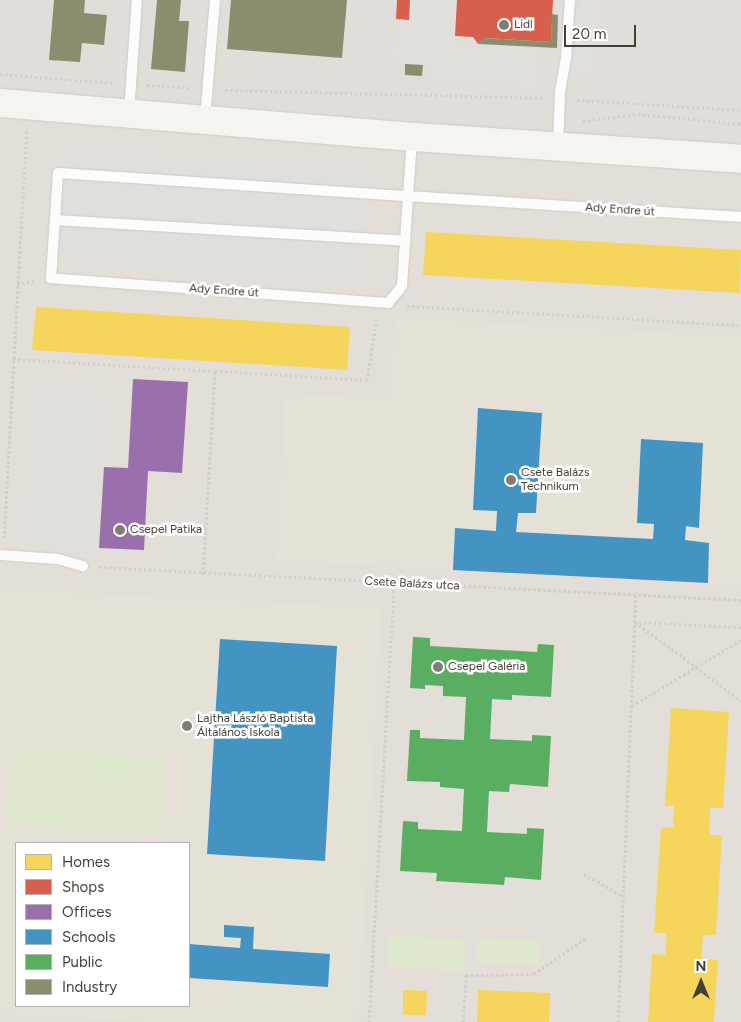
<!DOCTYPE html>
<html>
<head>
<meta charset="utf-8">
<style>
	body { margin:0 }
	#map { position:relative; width:741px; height:1022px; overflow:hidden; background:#f0eeea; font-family:Figtree,sans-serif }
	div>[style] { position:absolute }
	.residential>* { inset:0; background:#e3dfd8 }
	.industrial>* { inset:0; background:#e1deda }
	.education>* { inset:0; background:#e6e1d6 }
	.green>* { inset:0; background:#dee8cc }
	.parking>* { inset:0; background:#e1dfdb }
	.homes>* { inset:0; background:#f6d55c }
	.shops>* { inset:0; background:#d6604d }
	.offices>* { inset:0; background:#9970ab }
	.schools>* { inset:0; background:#4393c3 }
	.public>* { inset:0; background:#5aae61 }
	.industry>* { inset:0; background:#8c8c6e }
	.path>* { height:3px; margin-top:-1.5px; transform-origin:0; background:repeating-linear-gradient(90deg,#d1cecb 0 2.5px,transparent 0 5px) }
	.roads { filter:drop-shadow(0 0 1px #ceccc8) drop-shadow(0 0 1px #ceccc8) }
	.lane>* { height:10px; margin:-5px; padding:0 5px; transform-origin:5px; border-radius:5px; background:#fdfcfc }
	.secondary>* { height:28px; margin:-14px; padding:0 14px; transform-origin:14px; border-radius:14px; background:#f6f4ef }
	.dots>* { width:14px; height:14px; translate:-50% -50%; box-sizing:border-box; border:2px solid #fff; border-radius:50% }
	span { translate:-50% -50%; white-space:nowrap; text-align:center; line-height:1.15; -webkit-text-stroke:5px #fff; paint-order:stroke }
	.poi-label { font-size:12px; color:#453f37 }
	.left { translate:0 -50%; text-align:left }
	.street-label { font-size:12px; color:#453f37 }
	.legend { position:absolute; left:15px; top:842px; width:175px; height:165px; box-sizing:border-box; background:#fff; border:1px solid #b5b2af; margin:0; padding:6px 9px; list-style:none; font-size:15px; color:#453f37 }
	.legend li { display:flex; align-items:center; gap:10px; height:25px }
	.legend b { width:25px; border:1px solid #b5b2af }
	.north { position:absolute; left:676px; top:957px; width:50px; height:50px; -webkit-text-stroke:4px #fff; paint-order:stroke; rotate:0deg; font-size:14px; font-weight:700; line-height:20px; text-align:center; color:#453f37 }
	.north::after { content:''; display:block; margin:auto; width:18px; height:22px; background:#453f37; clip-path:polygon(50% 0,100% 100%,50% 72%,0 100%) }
	.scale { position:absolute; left:564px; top:25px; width:72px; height:22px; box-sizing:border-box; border:2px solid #453f37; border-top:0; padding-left:6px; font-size:15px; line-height:18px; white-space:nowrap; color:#453f37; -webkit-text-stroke:4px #fff; paint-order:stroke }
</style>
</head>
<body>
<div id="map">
	<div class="residential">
		<div style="clip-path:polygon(evenodd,0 116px,741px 176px,741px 1022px,0 1022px,0 116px,16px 843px,189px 843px,189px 1006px,16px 1006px,16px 843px)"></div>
	</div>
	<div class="industrial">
		<div style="clip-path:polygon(0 0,741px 0,741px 176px,0 116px)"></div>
	</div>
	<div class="education">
		<div style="clip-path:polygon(395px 318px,741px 337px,741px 585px,277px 560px,286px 394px,391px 400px)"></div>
		<div style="clip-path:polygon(evenodd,0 590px,381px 608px,358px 1022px,150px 1022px,0 1014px,0 590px,16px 843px,189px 843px,189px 1006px,16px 1006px,16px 843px)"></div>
	</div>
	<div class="green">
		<div style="clip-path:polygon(14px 749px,165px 759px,161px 835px,9px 825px)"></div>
		<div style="clip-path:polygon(389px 936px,465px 940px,463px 971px,388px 966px)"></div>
		<div style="clip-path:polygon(478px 939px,539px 941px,538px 965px,477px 962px)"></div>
	</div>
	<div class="parking">
		<div style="clip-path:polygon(398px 0,456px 0,454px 44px,537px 48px,536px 85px,430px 80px,430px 64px,395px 62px)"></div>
		<div style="clip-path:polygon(561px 0,599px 0,595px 74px,557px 71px)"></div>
		<div style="clip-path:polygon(67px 148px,370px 169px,361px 287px,59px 266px)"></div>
		<div style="clip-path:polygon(31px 390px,105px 394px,98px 550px,24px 546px)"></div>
	</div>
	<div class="homes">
		<div style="clip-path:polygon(426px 232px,741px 250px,740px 293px,423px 275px)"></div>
		<div style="clip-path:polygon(36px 307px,350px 327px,347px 370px,32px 350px)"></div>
		<div style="clip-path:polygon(671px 708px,729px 712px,723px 808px,710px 808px,709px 835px,722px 835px,716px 935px,703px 935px,701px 959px,718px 960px,714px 1022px,648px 1022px,652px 954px,665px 955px,667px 933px,654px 933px,661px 827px,673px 828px,674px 806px,665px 806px)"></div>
		<div style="clip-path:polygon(403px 990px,427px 991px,426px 1015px,403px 1015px)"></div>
		<div style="clip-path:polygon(478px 990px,550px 993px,549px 1022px,477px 1022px)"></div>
	</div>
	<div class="shops">
		<div style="clip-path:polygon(397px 0,410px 0,409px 20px,396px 19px)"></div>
		<div style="clip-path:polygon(457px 0,553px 0,551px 42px,485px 38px,478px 44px,473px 37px,455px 36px)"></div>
	</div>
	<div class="offices">
		<div style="clip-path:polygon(133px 379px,188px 382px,182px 473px,148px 471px,144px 550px,99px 548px,104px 467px,128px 468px)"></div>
	</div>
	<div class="schools">
		<div style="clip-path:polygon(478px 408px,542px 413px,536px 513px,518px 513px,516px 532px,653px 539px,654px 524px,637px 523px,641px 439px,703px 443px,699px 528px,686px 526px,685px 540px,709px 543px,708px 583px,453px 570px,455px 528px,496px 531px,497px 511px,473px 510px)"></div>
		<div style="clip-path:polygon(220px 639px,337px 646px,325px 861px,207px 854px)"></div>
		<div style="clip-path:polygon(224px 925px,254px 927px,253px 949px,330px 954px,328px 987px,189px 978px,189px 944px,240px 948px,241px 938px,224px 937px)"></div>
	</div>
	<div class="public">
		<div style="clip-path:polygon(413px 637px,430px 638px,430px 646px,537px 652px,538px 644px,554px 645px,551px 697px,512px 695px,512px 700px,492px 699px,490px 739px,532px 741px,532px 735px,551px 736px,548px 787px,510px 784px,509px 792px,489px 791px,487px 832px,527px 834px,527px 828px,544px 829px,541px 880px,505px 877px,504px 885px,436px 881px,437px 873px,400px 871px,403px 821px,418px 822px,418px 829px,462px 831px,464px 789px,440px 787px,440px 782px,407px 781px,410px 730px,420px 730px,420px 738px,464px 740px,466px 697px,443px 696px,443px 686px,425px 685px,425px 689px,410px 688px)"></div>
	</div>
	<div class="industry">
		<div style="clip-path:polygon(54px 0,85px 0,84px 13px,107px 15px,104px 45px,82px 43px,80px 62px,49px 60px)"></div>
		<div style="clip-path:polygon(157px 0,181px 0,179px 21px,189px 21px,185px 72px,151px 69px)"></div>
		<div style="clip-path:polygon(231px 0,347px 0,342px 58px,227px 49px)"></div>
		<div style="clip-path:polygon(552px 14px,558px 15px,557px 48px,478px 44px,485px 38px,551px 42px)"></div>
		<div style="clip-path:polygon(405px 64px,423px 65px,422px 76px,405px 75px)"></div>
	</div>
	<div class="path">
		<div style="left:0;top:74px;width:114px;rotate:4.5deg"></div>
		<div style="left:147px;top:85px;width:44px;rotate:3.9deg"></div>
		<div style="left:225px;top:90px;width:318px;rotate:1.4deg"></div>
		<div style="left:577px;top:100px;width:164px;rotate:3.5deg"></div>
		<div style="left:583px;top:121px;width:55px;rotate:-7.3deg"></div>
		<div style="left:638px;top:114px;width:103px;rotate:5.5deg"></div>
		<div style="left:17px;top:284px;width:18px;rotate:-9deg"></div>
		<div style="left:407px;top:306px;width:335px;rotate:3.3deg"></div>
		<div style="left:13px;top:359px;width:202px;rotate:3.4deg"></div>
		<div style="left:4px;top:538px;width:409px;rotate:-86.8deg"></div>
		<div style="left:99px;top:567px;width:643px;rotate:2.94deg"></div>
		<div style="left:203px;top:574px;width:203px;rotate:-86.6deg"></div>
		<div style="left:215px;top:371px;width:152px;rotate:3.4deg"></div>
		<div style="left:367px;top:380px;width:62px;rotate:-80.7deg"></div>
		<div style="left:741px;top:627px;width:106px;rotate:-177.3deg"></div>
		<div style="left:635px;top:622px;width:76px;rotate:36.4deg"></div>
		<div style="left:696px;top:667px;width:52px;rotate:-31deg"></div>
		<div style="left:632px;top:706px;width:75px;rotate:-31.4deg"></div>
		<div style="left:696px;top:667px;width:56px;rotate:37.1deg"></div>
		<div style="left:584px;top:874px;width:45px;rotate:29.4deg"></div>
		<div style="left:369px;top:1022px;width:440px;rotate:-86.7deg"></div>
		<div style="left:463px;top:1022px;width:47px;rotate:-86.3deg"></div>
		<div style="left:466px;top:975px;width:68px;rotate:-0.8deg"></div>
		<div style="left:534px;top:974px;width:65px;rotate:-34.9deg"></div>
		<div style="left:618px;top:1022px;width:427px;rotate:-87.6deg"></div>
	</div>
	<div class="roads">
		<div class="lane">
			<div style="left:129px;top:113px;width:113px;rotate:-86deg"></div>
			<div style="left:205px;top:119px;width:119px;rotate:-85.2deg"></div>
			<div style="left:413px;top:137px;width:17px;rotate:97deg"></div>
			<div style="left:411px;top:154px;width:42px;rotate:94.1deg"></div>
			<div style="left:408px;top:196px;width:90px;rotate:93.8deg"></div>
			<div style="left:402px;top:286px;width:22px;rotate:129deg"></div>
			<div style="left:388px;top:303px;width:338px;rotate:-175.8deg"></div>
			<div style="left:51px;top:278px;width:105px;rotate:-86.2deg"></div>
			<div style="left:58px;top:173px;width:351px;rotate:3.8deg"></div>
			<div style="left:408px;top:196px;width:334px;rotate:3.6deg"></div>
			<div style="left:558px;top:147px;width:55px;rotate:-87.9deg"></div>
			<div style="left:560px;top:92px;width:35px;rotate:-80deg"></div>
			<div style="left:566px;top:58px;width:58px;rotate:-86.1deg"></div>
			<div style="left:55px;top:220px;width:351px;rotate:3.4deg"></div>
			<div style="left:0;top:555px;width:58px;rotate:3.9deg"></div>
			<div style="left:58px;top:559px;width:26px;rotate:16deg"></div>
		</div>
		<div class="secondary">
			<div style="left:0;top:103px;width:414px;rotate:4.7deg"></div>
			<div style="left:413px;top:137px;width:329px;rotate:3.8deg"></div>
		</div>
	</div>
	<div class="dots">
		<div style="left:504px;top:25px;background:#817c76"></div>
		<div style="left:511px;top:480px;background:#817c76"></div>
		<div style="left:120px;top:530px;background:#817c76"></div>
		<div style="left:438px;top:667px;background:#817c76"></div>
		<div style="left:187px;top:726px;background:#817c76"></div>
	</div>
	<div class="poi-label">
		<span class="left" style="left:514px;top:25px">Lidl</span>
		<span class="left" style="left:521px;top:480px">Csete Balázs<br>Technikum</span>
		<span class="left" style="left:130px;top:530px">Csepel Patika</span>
		<span class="left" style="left:448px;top:667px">Csepel Galéria</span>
		<span class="left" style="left:197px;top:726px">Lajtha László Baptista<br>Általános Iskola</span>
	</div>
	<div class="street-label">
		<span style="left:620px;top:210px;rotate:4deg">Ady Endre út</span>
		<span style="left:224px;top:291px;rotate:4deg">Ady Endre út</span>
		<span style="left:412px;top:584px;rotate:3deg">Csete Balázs utca</span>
	</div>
	<ul class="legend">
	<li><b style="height:14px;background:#f6d55c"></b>Homes</li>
	<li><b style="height:14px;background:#d6604d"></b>Shops</li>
	<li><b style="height:14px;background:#9970ab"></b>Offices</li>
	<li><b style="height:14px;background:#4393c3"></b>Schools</li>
	<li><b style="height:14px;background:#5aae61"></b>Public</li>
	<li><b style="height:14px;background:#8c8c6e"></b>Industry</li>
	</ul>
	<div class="north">N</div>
	<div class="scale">20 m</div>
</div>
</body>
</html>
